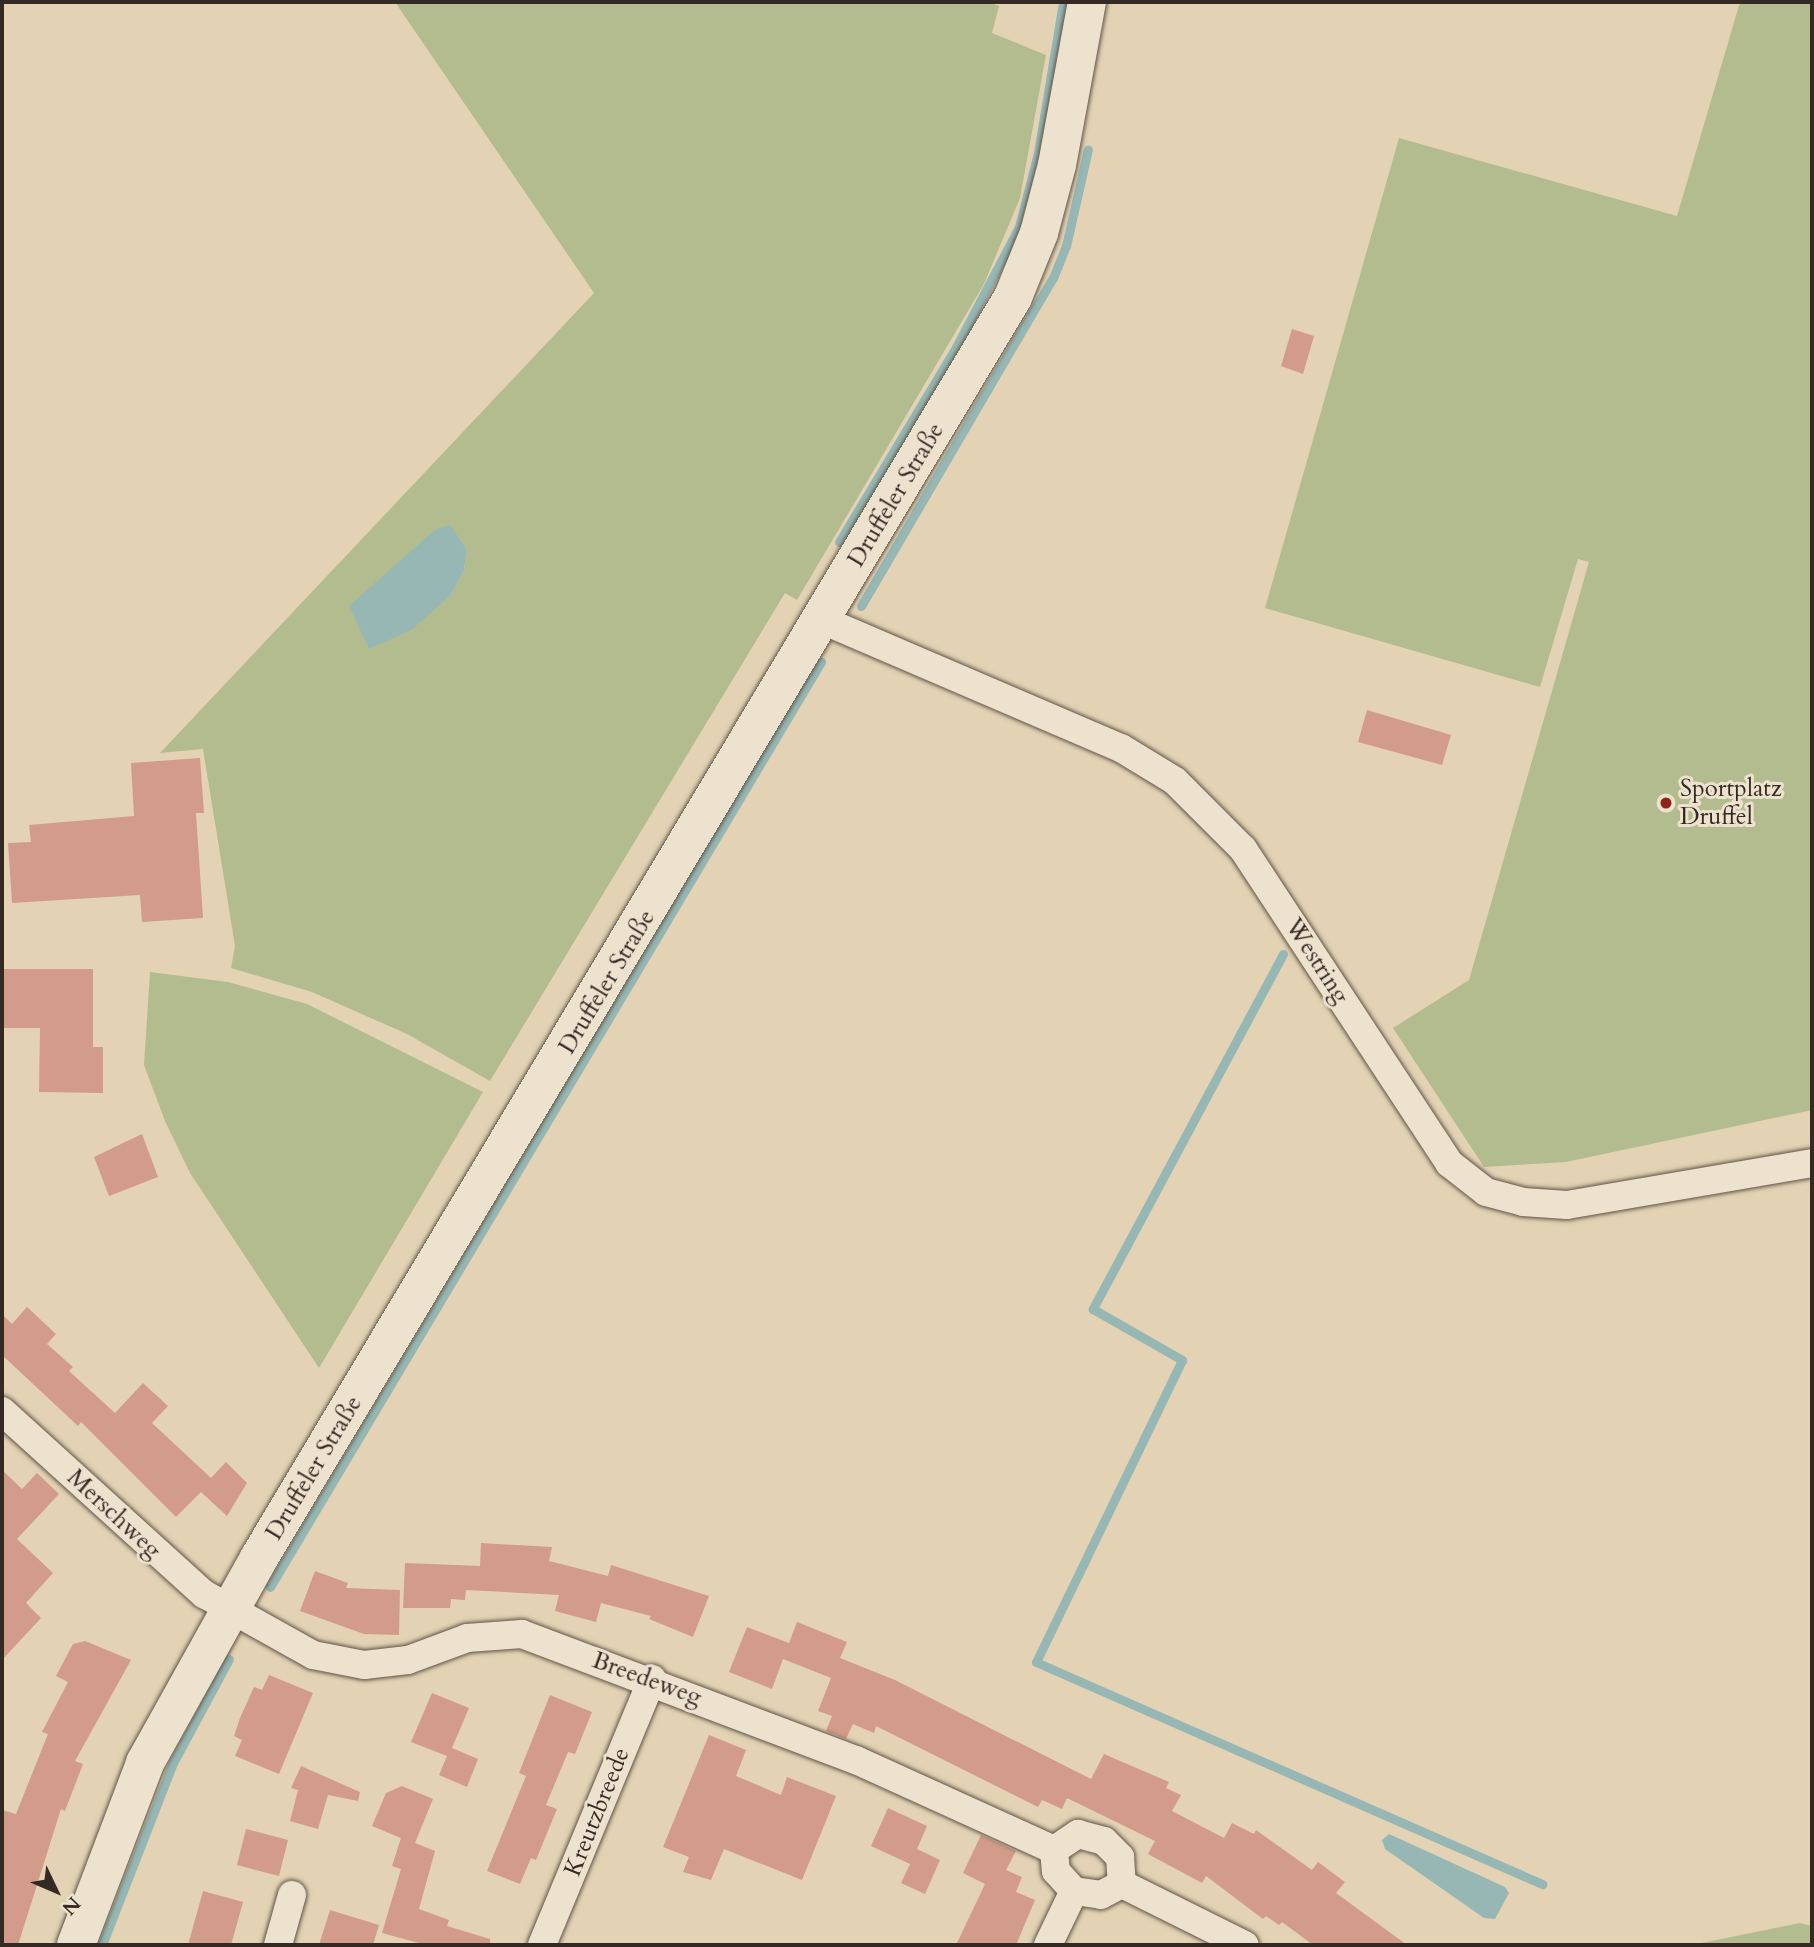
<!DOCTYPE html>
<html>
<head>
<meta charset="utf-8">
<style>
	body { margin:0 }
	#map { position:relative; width:1814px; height:1947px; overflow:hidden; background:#e3d3b4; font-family:Cardo,serif }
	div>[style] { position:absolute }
	.green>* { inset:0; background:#b3bc8e }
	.water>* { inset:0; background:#96b7b4 }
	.stream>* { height:9px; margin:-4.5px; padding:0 4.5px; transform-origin:4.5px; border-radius:4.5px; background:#96b7b4 }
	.building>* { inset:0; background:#d39b89 }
	.roads { filter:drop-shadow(0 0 2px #605448) drop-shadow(0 0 2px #605448) }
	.street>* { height:28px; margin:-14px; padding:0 14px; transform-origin:14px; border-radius:14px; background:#ede2ce }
	.secondary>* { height:38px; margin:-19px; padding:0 19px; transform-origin:19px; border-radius:19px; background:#ede2ce }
	.dots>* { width:19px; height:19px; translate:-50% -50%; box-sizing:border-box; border:4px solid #ede2ce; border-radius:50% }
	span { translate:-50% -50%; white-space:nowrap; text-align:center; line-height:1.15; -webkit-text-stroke:6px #ede2ce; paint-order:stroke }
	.street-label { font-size:24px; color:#352924 }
	.poi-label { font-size:24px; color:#352924 }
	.left { translate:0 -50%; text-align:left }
	.frame { position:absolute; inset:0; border:4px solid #352924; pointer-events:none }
	.north { position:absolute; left:21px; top:1856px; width:70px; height:70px; -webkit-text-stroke:5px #ede2ce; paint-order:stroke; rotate:134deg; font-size:19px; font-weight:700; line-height:28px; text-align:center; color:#352924 }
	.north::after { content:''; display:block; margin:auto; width:24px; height:32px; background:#352924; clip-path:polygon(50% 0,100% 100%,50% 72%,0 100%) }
</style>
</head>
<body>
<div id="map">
	<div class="green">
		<div style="clip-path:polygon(evenodd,395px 2px,988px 2px,999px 6px,992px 33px,1046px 55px,1020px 198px,984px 284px,797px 600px,785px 593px,490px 1081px,407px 1034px,312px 992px,231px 968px,235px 946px,203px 749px,160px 753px,594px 293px,395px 2px,436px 529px,467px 550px,464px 570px,451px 595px,397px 566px,436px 529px)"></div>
		<div style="clip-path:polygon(1740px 2px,1812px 2px,1812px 1110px,1566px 1162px,1484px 1167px,1393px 1028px,1469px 980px,1589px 562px,1578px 559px,1540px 687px,1265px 608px,1399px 138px,1677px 216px)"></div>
		<div style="clip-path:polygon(150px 972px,228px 982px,307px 1004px,483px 1092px,319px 1368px,190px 1173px,165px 1121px,144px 1065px)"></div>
		<div style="clip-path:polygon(1800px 1923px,1812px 1926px,1812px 1945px,1692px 1945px)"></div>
	</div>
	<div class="water">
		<div style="clip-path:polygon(450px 525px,467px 550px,464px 570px,451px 595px,411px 630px,369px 649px,349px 606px,436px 529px)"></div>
		<div style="clip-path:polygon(1389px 1834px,1505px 1887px,1509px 1893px,1495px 1919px,1484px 1918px,1385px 1849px,1382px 1840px)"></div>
	</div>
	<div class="stream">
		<div style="left:839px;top:542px;width:227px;rotate:-59deg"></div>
		<div style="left:956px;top:347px;width:136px;rotate:-62.3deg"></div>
		<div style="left:1019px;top:227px;width:76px;rotate:-75.6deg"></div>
		<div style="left:1038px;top:153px;width:153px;rotate:-80.6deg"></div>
		<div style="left:861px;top:606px;width:380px;rotate:-59.7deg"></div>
		<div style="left:1053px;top:278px;width:35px;rotate:-68deg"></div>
		<div style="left:1066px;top:246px;width:99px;rotate:-77.2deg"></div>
		<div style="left:1283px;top:954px;width:403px;rotate:118.2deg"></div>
		<div style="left:1093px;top:1309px;width:103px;rotate:29.8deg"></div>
		<div style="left:1182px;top:1360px;width:335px;rotate:115.8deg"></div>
		<div style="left:1036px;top:1662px;width:553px;rotate:23.69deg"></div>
		<div style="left:270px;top:1587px;width:1077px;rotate:-59.22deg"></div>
		<div style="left:102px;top:1945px;width:195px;rotate:-68.7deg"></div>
		<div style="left:173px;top:1763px;width:118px;rotate:-61.7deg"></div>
	</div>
	<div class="building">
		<div style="clip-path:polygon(1292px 329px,1314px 336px,1303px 374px,1281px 366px)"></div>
		<div style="clip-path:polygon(1367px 710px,1451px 735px,1442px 765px,1358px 742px)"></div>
		<div style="clip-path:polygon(200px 758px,204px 813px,196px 813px,203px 918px,142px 922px,140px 895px,12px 903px,8px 843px,31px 842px,29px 825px,134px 816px,131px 763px)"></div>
		<div style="clip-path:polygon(2px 969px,93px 969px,93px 1047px,103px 1047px,103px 1093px,39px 1092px,40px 1028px,2px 1028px)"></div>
		<div style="clip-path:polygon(142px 1134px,158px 1177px,109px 1196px,94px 1157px)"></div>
		<div style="clip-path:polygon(27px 1307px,56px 1334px,47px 1344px,73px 1367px,69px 1371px,115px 1413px,143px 1383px,168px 1406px,152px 1423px,211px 1478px,226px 1462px,247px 1483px,227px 1516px,201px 1492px,176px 1517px,81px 1422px,78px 1426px,2px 1355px,2px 1314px,12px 1324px)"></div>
		<div style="clip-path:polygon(2px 1470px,22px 1489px,37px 1473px,59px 1494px,17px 1539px,53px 1573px,26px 1603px,41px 1618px,2px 1660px)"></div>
		<div style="clip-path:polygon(481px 1543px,552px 1547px,549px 1561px,608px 1576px,611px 1565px,709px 1596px,693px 1637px,649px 1619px,651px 1616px,601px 1603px,596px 1622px,555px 1611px,559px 1595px,466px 1590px,465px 1600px,451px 1599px,450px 1608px,403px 1608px,405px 1563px,480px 1566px)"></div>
		<div style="clip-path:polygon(315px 1571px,348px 1583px,346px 1588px,400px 1590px,399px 1635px,364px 1634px,300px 1611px)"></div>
		<div style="clip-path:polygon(797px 1622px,847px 1642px,840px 1658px,895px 1680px,1091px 1779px,1104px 1754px,1169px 1782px,1166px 1788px,1181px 1795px,1172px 1811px,1224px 1838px,1232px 1823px,1254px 1834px,1256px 1830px,1312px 1870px,1318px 1862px,1345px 1882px,1336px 1893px,1407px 1945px,1313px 1945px,1282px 1922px,1279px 1925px,1266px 1916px,1263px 1919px,1206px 1876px,1202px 1883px,1148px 1854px,1155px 1841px,1067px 1798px,1062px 1809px,1042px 1800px,1038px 1807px,876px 1726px,874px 1733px,853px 1724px,846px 1739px,826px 1731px,832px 1716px,818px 1711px,831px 1678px,783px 1659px,772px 1689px,729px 1672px,747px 1627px,789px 1643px)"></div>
		<div style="clip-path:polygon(85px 1641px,131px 1660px,75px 1761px,83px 1764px,65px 1811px,61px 1809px,18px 1945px,2px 1945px,2px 1810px,16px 1814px,48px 1734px,42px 1732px,68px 1682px,56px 1676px,73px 1644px)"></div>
		<div style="clip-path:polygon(269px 1675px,313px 1693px,279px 1774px,235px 1756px,242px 1740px,234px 1736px,240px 1718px,254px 1687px,262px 1690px)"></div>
		<div style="clip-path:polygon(432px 1693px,469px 1708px,452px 1748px,478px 1759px,467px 1787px,439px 1775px,447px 1756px,411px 1742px)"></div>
		<div style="clip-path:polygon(550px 1695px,592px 1712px,575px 1754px,568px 1752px,546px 1805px,557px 1809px,536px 1860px,531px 1858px,520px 1884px,487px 1871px,526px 1776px,519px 1773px)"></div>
		<div style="clip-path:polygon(709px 1735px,746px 1750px,736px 1776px,781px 1795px,787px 1777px,836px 1796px,802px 1880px,724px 1849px,711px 1880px,683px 1872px,689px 1857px,663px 1847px)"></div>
		<div style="clip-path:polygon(301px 1766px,360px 1792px,358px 1801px,328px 1795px,318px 1829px,290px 1821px,298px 1790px,291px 1788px)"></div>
		<div style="clip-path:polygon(402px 1786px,433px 1799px,415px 1843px,435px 1851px,419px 1909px,449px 1920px,447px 1926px,490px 1939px,490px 1945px,426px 1945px,382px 1933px,401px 1869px,392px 1866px,401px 1838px,372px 1826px,386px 1793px)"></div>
		<div style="clip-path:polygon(888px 1808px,927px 1826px,917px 1849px,940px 1860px,925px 1894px,901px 1883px,910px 1864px,871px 1846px)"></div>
		<div style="clip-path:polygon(246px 1829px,288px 1840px,279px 1876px,237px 1865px)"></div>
		<div style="clip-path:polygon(981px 1835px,1016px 1851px,1006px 1870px,1022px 1877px,1016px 1892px,1035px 1900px,1016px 1945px,956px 1945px,985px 1884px,963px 1873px)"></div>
		<div style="clip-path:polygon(203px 1891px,243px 1902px,231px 1945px,188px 1945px)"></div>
		<div style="clip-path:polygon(330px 1910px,379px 1925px,373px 1945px,319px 1945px)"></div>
	</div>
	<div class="roads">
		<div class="street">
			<div style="left:822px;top:620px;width:325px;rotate:23.2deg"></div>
			<div style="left:1121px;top:748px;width:63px;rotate:31.4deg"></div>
			<div style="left:1175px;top:781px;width:96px;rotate:45deg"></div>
			<div style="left:1243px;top:849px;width:376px;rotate:56.7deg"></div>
			<div style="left:1449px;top:1163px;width:47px;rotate:38.1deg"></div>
			<div style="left:1486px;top:1192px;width:38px;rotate:15deg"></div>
			<div style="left:1523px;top:1202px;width:44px;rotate:3.9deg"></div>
			<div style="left:1567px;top:1205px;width:249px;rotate:-9.7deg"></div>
			<div style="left:2px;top:1411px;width:273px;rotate:42.2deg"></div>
			<div style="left:204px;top:1594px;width:125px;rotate:29.2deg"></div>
			<div style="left:313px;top:1655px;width:52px;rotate:11.1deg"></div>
			<div style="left:364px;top:1665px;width:44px;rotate:-6.5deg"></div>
			<div style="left:408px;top:1660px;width:63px;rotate:-20.4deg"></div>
			<div style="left:467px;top:1638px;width:55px;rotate:-4.2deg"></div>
			<div style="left:522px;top:1634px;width:357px;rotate:20.7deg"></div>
			<div style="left:856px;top:1760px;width:217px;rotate:24.4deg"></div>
			<div style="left:1054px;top:1850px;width:29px;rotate:-34deg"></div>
			<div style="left:1078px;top:1834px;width:27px;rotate:15deg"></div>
			<div style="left:1104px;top:1841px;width:23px;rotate:45deg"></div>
			<div style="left:1120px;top:1857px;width:27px;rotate:86deg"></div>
			<div style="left:1054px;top:1850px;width:21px;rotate:85deg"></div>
			<div style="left:1056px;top:1871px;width:27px;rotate:48deg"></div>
			<div style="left:1074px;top:1891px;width:27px;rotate:8deg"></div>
			<div style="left:1101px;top:1895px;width:24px;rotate:-28deg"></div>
			<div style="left:1122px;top:1884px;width:137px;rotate:26.4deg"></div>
			<div style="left:278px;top:1945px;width:52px;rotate:-74.4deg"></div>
			<div style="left:542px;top:1945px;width:288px;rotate:-67.5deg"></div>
			<div style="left:1048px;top:1945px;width:60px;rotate:-64.3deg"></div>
		</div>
		<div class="secondary">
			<div style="left:76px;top:1945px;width:195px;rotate:-69.2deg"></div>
			<div style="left:145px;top:1763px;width:235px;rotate:-60.9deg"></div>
			<div style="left:259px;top:1558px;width:1469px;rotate:-59.12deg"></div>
			<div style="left:1013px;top:297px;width:69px;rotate:-67.9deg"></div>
			<div style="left:1039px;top:233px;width:70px;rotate:-75.2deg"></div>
			<div style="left:1057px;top:165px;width:166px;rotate:-79.6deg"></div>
		</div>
	</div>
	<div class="dots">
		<div style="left:1666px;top:803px;background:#8f2418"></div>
	</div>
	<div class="street-label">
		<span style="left:896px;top:495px;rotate:-59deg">Druffeler Straße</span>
		<span style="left:1317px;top:961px;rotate:57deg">Westring</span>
		<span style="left:607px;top:982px;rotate:-59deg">Druffeler Straße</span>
		<span style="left:314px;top:1468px;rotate:-59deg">Druffeler Straße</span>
		<span style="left:114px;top:1514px;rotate:43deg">Merschweg</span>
		<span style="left:647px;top:1679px;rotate:20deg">Breedeweg</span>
		<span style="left:597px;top:1812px;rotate:-68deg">Kreutzbreede</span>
	</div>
	<div class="poi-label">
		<span class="left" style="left:1680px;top:803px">Sportplatz<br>Druffel</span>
	</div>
	<div class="frame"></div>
	<div class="north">N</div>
</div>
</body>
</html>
